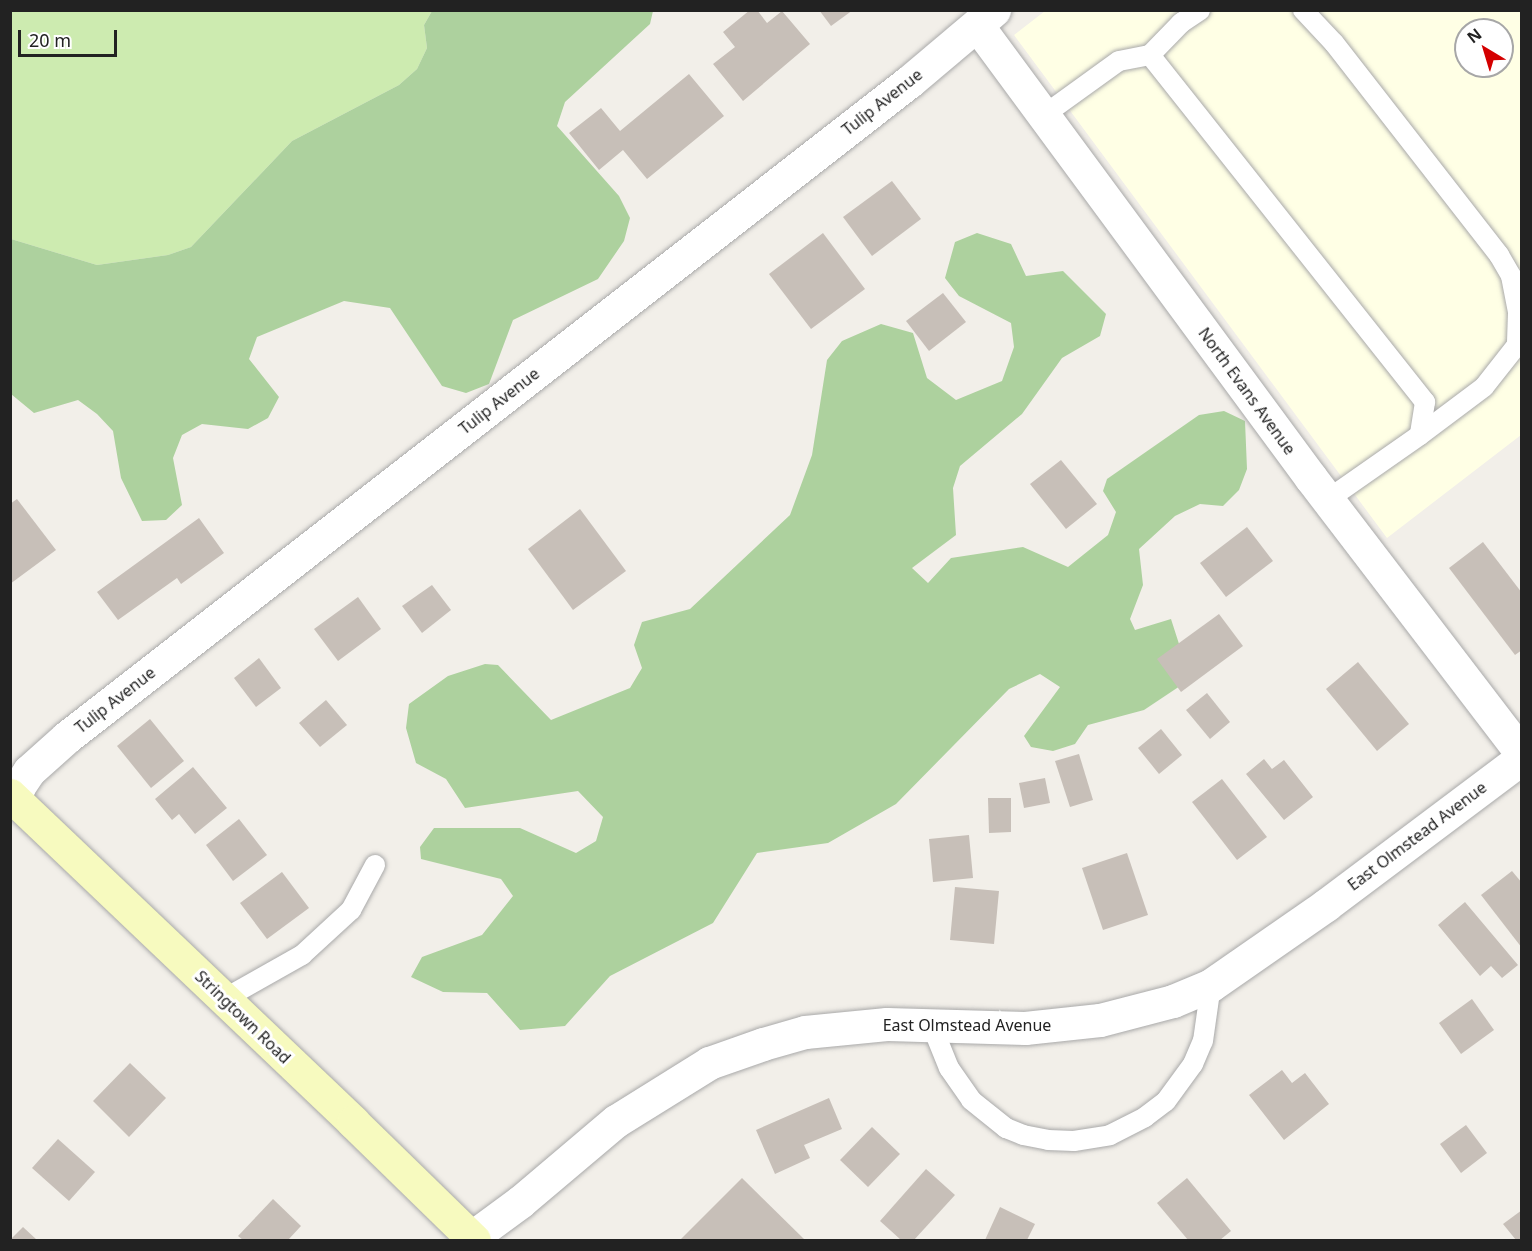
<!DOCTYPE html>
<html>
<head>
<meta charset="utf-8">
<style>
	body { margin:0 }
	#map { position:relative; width:1532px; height:1251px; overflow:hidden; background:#f2efe9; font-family:"Noto Sans",sans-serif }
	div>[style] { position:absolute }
	.education>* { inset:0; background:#ffffe5 }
	.grass>* { inset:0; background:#cdebb0 }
	.forest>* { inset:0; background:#add19e }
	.building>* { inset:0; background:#c7bfb8 }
	.roads { filter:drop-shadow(0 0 2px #a9a9a9) drop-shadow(0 0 2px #a9a9a9) }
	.lane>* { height:20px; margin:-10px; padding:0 10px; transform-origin:10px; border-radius:10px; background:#fff }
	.street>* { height:33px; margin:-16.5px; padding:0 16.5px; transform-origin:16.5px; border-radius:16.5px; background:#fff }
	.secondary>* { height:33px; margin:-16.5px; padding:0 16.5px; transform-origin:16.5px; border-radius:16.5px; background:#f7fabf }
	span { translate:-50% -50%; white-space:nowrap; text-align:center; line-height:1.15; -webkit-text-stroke:6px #fff; paint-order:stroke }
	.street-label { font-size:16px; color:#222 }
	.frame { position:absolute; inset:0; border:12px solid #222; pointer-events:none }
	.north { position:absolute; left:1454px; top:18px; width:60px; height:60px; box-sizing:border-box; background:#fff; border:2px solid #a7a7a7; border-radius:50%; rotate:322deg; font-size:16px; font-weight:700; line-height:24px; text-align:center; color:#222 }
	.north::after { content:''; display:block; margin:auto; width:21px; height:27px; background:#d40000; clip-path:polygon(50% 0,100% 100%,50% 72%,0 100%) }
	.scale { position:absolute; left:18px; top:30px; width:99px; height:27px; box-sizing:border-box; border:3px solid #222; border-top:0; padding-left:8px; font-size:18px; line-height:21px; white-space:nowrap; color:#222; -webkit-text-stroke:4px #fff; paint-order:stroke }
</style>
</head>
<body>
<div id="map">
	<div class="education">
		<div style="clip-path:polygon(evenodd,1045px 11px,1521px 11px,1521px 435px,1387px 538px,1014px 35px,1045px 11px,1466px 30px,1502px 30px,1502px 66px,1466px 66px,1466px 30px)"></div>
	</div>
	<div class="grass">
		<div style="clip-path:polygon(10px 11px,432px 11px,424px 25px,427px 48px,417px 69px,399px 85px,292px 141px,191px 247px,168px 255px,97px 265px,11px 239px)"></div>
	</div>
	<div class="forest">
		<div style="clip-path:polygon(432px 11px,653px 11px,650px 24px,565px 102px,557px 126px,619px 196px,630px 218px,624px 241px,598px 279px,513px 320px,489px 384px,466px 393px,442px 386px,390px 308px,344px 301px,257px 337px,249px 359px,279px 397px,268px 418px,248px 429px,202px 424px,182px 435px,173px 458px,182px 505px,166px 520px,142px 521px,121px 478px,113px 431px,97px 414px,78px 400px,34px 413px,11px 394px,11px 239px,97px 265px,168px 255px,191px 247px,292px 141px,399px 85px,417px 69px,427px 48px,424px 25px)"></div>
		<div style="clip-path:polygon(977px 233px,1011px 244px,1026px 276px,1063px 271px,1106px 314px,1100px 336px,1062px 358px,1022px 414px,960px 466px,953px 488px,956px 535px,912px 568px,928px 583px,951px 558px,1023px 547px,1068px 567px,1108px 535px,1116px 512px,1103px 491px,1107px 479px,1199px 415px,1224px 411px,1245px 421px,1247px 469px,1239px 490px,1223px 506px,1200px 504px,1175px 516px,1139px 549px,1143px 585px,1130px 619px,1135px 630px,1171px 619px,1189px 675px,1183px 684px,1144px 710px,1088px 725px,1075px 744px,1053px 751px,1031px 747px,1024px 736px,1060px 687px,1040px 674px,1009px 689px,896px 804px,828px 843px,757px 853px,713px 923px,610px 976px,565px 1026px,520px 1030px,487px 993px,443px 992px,411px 977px,422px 957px,482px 935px,513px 896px,501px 879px,421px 859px,420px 847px,434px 828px,520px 828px,576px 853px,596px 841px,603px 817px,578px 791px,465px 808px,446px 779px,416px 763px,406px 728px,409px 704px,448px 676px,485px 664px,498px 665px,551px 720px,630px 688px,642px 668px,634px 645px,642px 622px,690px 609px,790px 515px,812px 455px,827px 360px,842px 341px,881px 324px,913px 333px,927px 378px,956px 400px,1002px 381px,1014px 347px,1011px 323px,959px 296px,945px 278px,955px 242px)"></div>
	</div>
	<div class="building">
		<div style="clip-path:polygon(750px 10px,757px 10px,767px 23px,782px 11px,810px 44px,743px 101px,713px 64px,735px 47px,723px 32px)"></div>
		<div style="clip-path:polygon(819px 10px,853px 10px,831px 26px)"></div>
		<div style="clip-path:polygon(689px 74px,724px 116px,647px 179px,623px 150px,599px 170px,569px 133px,601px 108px,620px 131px)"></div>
		<div style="clip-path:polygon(892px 181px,921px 219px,872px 256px,843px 217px)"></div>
		<div style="clip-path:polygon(823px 233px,865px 289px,811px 329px,769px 274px)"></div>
		<div style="clip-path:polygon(943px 293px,966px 322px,929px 351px,906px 321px)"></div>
		<div style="clip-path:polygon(1061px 460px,1097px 504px,1066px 529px,1030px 484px)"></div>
		<div style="clip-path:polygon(17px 499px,56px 550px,10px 584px,10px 504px)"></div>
		<div style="clip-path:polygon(580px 509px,626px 571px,573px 610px,528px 549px)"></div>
		<div style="clip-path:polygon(199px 518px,224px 553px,181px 584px,177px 578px,118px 620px,97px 592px)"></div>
		<div style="clip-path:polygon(1247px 527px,1273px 561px,1226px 597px,1200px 563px)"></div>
		<div style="clip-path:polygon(1483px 542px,1522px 593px,1522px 650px,1515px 655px,1449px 568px)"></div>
		<div style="clip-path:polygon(432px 585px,451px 610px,422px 633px,402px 606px)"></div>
		<div style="clip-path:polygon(358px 597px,381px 629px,338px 661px,314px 629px)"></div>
		<div style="clip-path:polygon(1219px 614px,1243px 646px,1181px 692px,1157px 659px)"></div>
		<div style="clip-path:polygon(259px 658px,281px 688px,256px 707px,234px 678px)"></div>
		<div style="clip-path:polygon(1358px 662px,1409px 724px,1377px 751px,1326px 689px)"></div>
		<div style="clip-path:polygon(1207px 693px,1230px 722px,1210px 739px,1186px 710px)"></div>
		<div style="clip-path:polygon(326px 700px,347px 725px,320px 747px,299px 723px)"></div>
		<div style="clip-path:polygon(150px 719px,184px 761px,151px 788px,117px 746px)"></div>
		<div style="clip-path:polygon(1161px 729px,1182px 755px,1159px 774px,1138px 748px)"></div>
		<div style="clip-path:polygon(1079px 754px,1093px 800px,1070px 807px,1055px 761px)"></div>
		<div style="clip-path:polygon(1264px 759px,1272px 769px,1284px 760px,1313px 797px,1284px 820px,1246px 774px)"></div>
		<div style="clip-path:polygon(193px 767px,227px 808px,195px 834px,179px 814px,172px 820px,155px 799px)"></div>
		<div style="clip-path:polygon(1045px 778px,1050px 803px,1024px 808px,1019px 783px)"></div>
		<div style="clip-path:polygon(1222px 779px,1267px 837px,1237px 860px,1192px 802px)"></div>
		<div style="clip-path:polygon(988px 798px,1011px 798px,1011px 832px,989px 833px)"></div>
		<div style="clip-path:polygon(239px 819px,267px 855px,233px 881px,206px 845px)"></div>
		<div style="clip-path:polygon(969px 835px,973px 878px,933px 882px,929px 839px)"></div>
		<div style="clip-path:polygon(1127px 853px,1148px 915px,1103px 930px,1082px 868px)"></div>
		<div style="clip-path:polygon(1512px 871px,1522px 883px,1522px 948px,1481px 895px)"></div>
		<div style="clip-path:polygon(282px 872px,309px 908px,267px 939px,240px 903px)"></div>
		<div style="clip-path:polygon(955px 887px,999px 891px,994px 944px,950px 940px)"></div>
		<div style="clip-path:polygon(1465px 902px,1518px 965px,1502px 978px,1491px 966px,1480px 976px,1438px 925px)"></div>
		<div style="clip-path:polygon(1472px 999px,1494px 1030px,1461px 1054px,1439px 1023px)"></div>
		<div style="clip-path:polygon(130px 1063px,166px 1098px,129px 1137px,93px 1101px)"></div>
		<div style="clip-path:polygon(1282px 1070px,1292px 1083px,1305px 1073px,1329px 1104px,1284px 1140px,1249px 1095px)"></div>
		<div style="clip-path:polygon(829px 1098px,842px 1129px,804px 1145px,810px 1158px,775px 1174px,756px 1130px)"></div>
		<div style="clip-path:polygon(1466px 1125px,1487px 1153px,1461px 1173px,1440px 1144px)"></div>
		<div style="clip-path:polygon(872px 1127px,900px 1154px,868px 1187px,840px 1160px)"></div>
		<div style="clip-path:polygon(58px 1139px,95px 1172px,69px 1201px,32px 1168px)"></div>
		<div style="clip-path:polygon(926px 1169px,955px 1195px,914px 1240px,901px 1240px,880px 1221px)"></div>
		<div style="clip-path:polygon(742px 1178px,805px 1240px,680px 1240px)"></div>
		<div style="clip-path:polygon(1187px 1178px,1231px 1231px,1220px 1240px,1188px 1240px,1157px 1203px)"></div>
		<div style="clip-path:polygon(273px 1199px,301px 1226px,288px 1240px,243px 1240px,238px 1236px)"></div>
		<div style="clip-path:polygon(1000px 1207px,1035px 1224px,1027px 1240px,985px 1240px)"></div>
		<div style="clip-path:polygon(1522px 1210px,1522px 1240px,1516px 1240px,1503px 1224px)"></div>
		<div style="clip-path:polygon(23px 1227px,37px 1240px,10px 1240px)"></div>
	</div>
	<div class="roads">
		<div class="lane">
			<div style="left:1303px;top:10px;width:45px;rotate:46.8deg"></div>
			<div style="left:1334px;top:43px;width:269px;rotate:52.1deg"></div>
			<div style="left:1499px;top:255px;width:24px;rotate:60deg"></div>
			<div style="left:1511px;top:276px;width:38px;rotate:79deg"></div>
			<div style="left:1518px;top:313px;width:32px;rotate:92deg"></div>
			<div style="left:1517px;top:345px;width:53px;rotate:128.2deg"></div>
			<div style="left:1484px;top:387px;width:80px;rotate:143.1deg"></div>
			<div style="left:1150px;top:55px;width:45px;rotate:-45.9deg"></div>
			<div style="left:1181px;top:23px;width:23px;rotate:-34deg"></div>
			<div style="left:1044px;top:115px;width:92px;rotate:-35.8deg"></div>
			<div style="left:1119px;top:61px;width:32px;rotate:-11deg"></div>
			<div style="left:1150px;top:55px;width:443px;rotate:51.6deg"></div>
			<div style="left:1425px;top:402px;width:33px;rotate:99deg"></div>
			<div style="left:1420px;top:435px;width:113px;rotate:145deg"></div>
			<div style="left:224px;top:999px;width:90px;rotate:-29.4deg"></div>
			<div style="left:302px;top:955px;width:67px;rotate:-42.6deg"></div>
			<div style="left:351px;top:910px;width:51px;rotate:-61.9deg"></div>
			<div style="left:932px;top:1026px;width:45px;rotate:68deg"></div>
			<div style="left:949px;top:1068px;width:39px;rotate:55deg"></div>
			<div style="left:971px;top:1100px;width:45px;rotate:38.7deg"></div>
			<div style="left:1006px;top:1128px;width:18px;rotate:22deg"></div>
			<div style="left:1023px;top:1135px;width:25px;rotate:11deg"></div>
			<div style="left:1048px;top:1140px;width:26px;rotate:2deg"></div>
			<div style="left:1074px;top:1141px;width:36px;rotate:-9deg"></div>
			<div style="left:1110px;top:1135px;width:39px;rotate:-27deg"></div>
			<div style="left:1145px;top:1117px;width:26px;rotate:-37deg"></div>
			<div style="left:1166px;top:1101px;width:46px;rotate:-53.9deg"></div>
			<div style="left:1193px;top:1064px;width:25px;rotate:-67deg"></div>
			<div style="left:1203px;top:1041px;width:57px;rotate:-81.9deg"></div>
		</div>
		<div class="street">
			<div style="left:977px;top:25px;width:563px;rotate:53.6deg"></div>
			<div style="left:1311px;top:478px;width:347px;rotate:52.6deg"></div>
			<div style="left:15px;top:799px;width:14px;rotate:-73deg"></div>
			<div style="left:19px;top:786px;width:18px;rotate:-56deg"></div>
			<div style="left:29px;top:771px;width:51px;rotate:-41.8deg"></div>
			<div style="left:67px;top:737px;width:1068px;rotate:-37.89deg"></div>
			<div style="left:910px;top:81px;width:110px;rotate:-40.2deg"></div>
			<div style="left:471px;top:1238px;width:61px;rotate:-36.3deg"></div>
			<div style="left:520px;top:1202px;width:126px;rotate:-40.2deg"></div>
			<div style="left:616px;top:1121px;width:110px;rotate:-31.9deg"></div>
			<div style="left:709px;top:1063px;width:57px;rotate:-19.4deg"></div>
			<div style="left:763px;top:1044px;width:44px;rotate:-15.9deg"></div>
			<div style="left:805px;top:1032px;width:82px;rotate:-5.6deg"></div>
			<div style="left:887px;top:1024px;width:138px;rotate:1.7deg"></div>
			<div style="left:1025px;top:1028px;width:75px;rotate:-6.1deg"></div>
			<div style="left:1100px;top:1020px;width:75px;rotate:-14.6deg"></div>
			<div style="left:1173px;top:1001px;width:41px;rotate:-22.8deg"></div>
			<div style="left:1211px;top:985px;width:140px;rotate:-34.8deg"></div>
			<div style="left:1326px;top:905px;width:245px;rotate:-36.9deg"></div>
		</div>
		<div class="secondary">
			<div style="left:10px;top:795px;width:474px;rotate:43.6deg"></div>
			<div style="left:353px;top:1122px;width:169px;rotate:44.3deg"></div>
		</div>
	</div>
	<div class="street-label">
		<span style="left:882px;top:102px;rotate:-38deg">Tulip Avenue</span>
		<span style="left:1247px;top:391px;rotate:54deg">North Evans Avenue</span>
		<span style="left:499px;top:401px;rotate:-38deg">Tulip Avenue</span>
		<span style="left:115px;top:700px;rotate:-38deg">Tulip Avenue</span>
		<span style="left:1417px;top:836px;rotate:-37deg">East Olmstead Avenue</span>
		<span style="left:243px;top:1017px;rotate:44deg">Stringtown Road</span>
		<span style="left:967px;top:1025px">East Olmstead Avenue</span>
	</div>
	<div class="frame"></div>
	<div class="north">N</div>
	<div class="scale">20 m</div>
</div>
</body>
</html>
